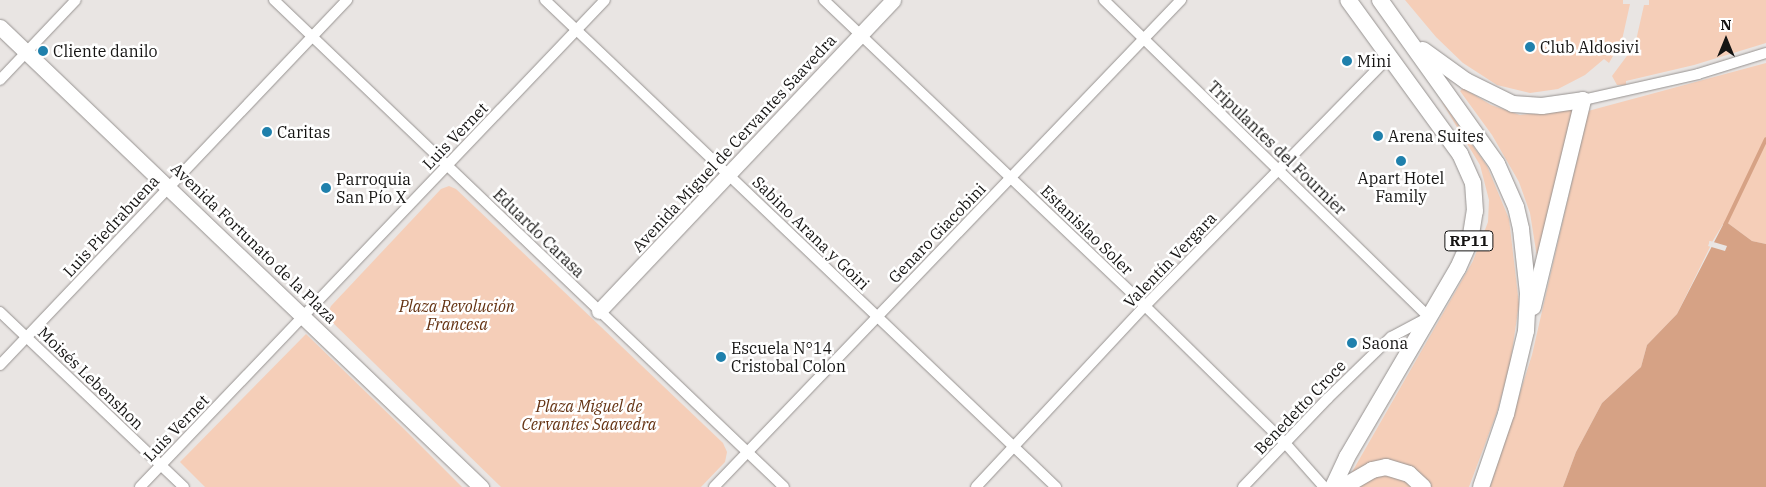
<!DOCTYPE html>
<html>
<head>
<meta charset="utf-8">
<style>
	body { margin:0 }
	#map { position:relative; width:1766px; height:487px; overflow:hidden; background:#e9e5e3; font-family:"IBM Plex Serif",serif }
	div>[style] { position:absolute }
	.green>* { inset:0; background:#f5ceb8 }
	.forest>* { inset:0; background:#d6a285 }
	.pier>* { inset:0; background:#e9e5e3 }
	.stream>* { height:4px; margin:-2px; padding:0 2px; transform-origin:2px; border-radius:2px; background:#d6a285 }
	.roads { filter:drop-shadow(0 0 1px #969290) drop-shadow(0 0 1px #969290) }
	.street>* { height:10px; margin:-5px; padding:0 5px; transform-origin:5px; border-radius:5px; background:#fff }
	.secondary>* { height:15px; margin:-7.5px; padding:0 7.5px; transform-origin:7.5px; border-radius:7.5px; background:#fff }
	.primary>* { height:16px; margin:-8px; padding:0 8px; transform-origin:8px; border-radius:8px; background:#fff }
	.dots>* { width:14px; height:14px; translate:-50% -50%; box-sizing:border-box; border:2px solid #fff; border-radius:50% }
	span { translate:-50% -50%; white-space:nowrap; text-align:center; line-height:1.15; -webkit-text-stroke:5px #fff; paint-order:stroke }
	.shield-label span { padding:1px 4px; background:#fff; border:1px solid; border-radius:4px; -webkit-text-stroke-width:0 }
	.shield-label { font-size:15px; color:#151413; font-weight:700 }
	.poi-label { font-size:16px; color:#151413 }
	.left { translate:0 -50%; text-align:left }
	.street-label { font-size:16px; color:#151413 }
	.park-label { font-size:16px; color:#653313; font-style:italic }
	.north { position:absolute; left:1701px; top:15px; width:50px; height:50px; -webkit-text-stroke:4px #fff; paint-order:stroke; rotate:0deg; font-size:14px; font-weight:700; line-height:20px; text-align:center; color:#151413 }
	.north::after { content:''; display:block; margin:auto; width:18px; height:22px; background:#151413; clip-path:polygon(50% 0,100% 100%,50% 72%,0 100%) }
</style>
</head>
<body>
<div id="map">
	<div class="green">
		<div style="clip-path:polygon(1405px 0,1623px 0,1623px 4px,1630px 4px,1622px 40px,1609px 63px,1604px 59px,1585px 75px,1558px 89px,1530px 93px,1497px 85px,1463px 63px,1436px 37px)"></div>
		<div style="clip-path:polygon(1649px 0,1766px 0,1766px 43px,1694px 65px,1626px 81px,1626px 85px,1617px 85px,1612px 76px,1635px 45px,1644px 5px,1649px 5px)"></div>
		<div style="clip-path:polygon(1766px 63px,1766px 244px,1752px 241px,1725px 221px,1712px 242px,1709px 241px,1710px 247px,1677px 314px,1647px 345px,1641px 367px,1602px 403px,1576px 452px,1563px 487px,1490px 487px,1532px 355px,1588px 111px)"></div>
		<div style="clip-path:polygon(1463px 88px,1491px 105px,1520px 115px,1576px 109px,1537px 257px,1530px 213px,1519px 182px,1492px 135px,1460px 91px)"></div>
		<div style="clip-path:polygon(1440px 99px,1487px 166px,1509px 219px,1519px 304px,1510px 365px,1497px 412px,1469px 487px,1431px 487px,1411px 468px,1348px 479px,1473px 261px,1488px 222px,1489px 200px,1480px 165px)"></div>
		<div style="clip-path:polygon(449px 186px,456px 189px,723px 443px,727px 452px,725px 462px,701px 487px,501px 487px,331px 321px,328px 313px,331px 306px,441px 189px)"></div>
		<div style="clip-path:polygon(306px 334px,404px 429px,462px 487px,205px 487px,180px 462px)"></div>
		<div style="clip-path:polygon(1384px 471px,1418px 487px,1355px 487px)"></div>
	</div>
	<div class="forest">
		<div style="clip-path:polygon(1725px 221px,1752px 241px,1766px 244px,1766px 487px,1563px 487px,1576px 452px,1602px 403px,1641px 367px,1647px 345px,1677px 314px)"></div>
	</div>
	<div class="pier">
		<div style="clip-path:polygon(1710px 241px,1727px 246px,1725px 251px,1708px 246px)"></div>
	</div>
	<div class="stream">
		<div style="left:1725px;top:225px;width:95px;rotate:-64.5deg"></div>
	</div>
	<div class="roads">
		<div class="street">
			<div style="left:274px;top:0;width:705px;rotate:43.68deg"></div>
			<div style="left:545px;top:0;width:706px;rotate:43.62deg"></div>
			<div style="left:824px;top:0;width:443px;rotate:43.6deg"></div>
			<div style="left:1145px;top:306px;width:196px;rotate:44.4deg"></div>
			<div style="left:1285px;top:443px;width:59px;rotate:48.4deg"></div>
			<div style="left:1104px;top:0;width:454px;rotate:44.3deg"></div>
			<div style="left:1429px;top:317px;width:43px;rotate:152.2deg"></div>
			<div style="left:1391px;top:337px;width:88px;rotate:135.9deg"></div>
			<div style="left:1328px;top:398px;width:123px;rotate:133.7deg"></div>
			<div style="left:0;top:80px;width:110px;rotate:-46.5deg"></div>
			<div style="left:1583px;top:100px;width:118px;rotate:-12.7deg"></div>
			<div style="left:1698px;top:74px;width:71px;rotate:-17.2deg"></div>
			<div style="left:0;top:312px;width:254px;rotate:43.6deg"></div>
			<div style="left:0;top:365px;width:504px;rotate:-46.45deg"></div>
			<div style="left:140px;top:487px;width:673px;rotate:-46.32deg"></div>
			<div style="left:714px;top:487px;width:675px;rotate:-46.2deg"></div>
			<div style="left:976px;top:487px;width:248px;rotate:-47deg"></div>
			<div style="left:1145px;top:306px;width:349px;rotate:-45.6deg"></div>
		</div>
		<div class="secondary">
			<div style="left:0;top:27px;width:666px;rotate:43.72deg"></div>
			<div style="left:599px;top:311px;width:428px;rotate:-46.6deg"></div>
		</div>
		<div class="primary">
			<div style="left:1380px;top:0;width:201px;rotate:54.5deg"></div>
			<div style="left:1497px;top:164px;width:47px;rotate:66.2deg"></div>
			<div style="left:1516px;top:207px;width:23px;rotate:77deg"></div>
			<div style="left:1521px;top:229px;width:64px;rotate:83.8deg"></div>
			<div style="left:1528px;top:293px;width:38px;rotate:93deg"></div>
			<div style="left:1526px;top:331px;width:85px;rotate:103.5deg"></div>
			<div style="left:1506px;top:414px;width:77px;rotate:108.9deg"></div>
			<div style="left:1423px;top:50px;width:53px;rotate:35.8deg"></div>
			<div style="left:1466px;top:81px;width:52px;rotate:26.1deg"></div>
			<div style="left:1513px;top:104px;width:29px;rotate:4deg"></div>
			<div style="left:1542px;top:106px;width:41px;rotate:-8.3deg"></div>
			<div style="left:1583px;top:100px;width:213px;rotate:103.6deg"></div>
			<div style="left:1333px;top:487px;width:33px;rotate:-65deg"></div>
			<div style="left:1347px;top:457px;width:219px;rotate:-59.6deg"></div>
			<div style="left:1458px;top:268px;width:30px;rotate:-66deg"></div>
			<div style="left:1470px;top:241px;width:30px;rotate:-81deg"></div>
			<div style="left:1475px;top:211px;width:28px;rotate:-94deg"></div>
			<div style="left:1473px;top:183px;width:32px;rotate:-114deg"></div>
			<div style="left:1460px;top:154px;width:190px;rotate:-126deg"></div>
			<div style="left:1343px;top:487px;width:34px;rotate:-30deg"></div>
			<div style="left:1372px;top:470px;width:14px;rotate:-12deg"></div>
			<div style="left:1386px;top:467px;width:24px;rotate:17deg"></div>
			<div style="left:1409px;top:474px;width:19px;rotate:43deg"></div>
		</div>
	</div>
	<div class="dots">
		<div style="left:1530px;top:47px;background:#1f80ac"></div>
		<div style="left:43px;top:51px;background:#1f80ac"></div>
		<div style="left:1347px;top:61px;background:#1f80ac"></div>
		<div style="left:267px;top:132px;background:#1f80ac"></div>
		<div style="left:1378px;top:136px;background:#1f80ac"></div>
		<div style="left:1401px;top:161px;background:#1f80ac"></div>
		<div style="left:326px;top:188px;background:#1f80ac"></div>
		<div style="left:1352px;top:343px;background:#1f80ac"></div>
		<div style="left:721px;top:357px;background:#1f80ac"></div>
	</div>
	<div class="shield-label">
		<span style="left:1469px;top:241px">RP11</span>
	</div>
	<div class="poi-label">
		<span class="left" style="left:1540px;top:47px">Club Aldosivi</span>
		<span class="left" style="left:53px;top:51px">Cliente danilo</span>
		<span class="left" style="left:1357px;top:61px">Mini</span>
		<span class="left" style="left:277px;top:132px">Caritas</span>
		<span class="left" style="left:1388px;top:136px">Arena Suites</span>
		<span style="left:1401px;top:187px">Apart Hotel<br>Family</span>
		<span class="left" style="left:336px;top:188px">Parroquia<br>San Pío X</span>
		<span class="left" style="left:1362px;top:343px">Saona</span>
		<span class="left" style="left:731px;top:357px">Escuela N°14<br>Cristobal Colon</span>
	</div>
	<div class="street-label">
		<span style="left:455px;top:136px;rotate:-46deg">Luis Vernet</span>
		<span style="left:734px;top:143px;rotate:-47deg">Avenida Miguel de Cervantes Saavedra</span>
		<span style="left:1277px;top:148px;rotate:44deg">Tripulantes del Fournier</span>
		<span style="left:111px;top:226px;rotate:-47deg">Luis Piedrabuena</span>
		<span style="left:1087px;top:230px;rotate:44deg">Estanislao Soler</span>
		<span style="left:539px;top:233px;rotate:44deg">Eduardo Carasa</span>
		<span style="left:811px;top:233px;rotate:44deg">Sabino Arana y Goiri</span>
		<span style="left:937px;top:233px;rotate:-46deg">Genaro Giacobini</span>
		<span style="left:254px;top:243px;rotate:44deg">Avenida Fortunato de la Plaza</span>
		<span style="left:1170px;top:260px;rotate:-46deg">Valentín Vergara</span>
		<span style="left:91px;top:378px;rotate:44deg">Moisés Lebenshon</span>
		<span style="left:1300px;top:407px;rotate:-46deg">Benedetto Croce</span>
		<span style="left:176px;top:428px;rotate:-46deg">Luis Vernet</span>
	</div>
	<div class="park-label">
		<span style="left:457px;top:315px">Plaza Revolución<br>Francesa</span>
		<span style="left:589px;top:415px">Plaza Miguel de<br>Cervantes Saavedra</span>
	</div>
	<div class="north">N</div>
</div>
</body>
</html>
